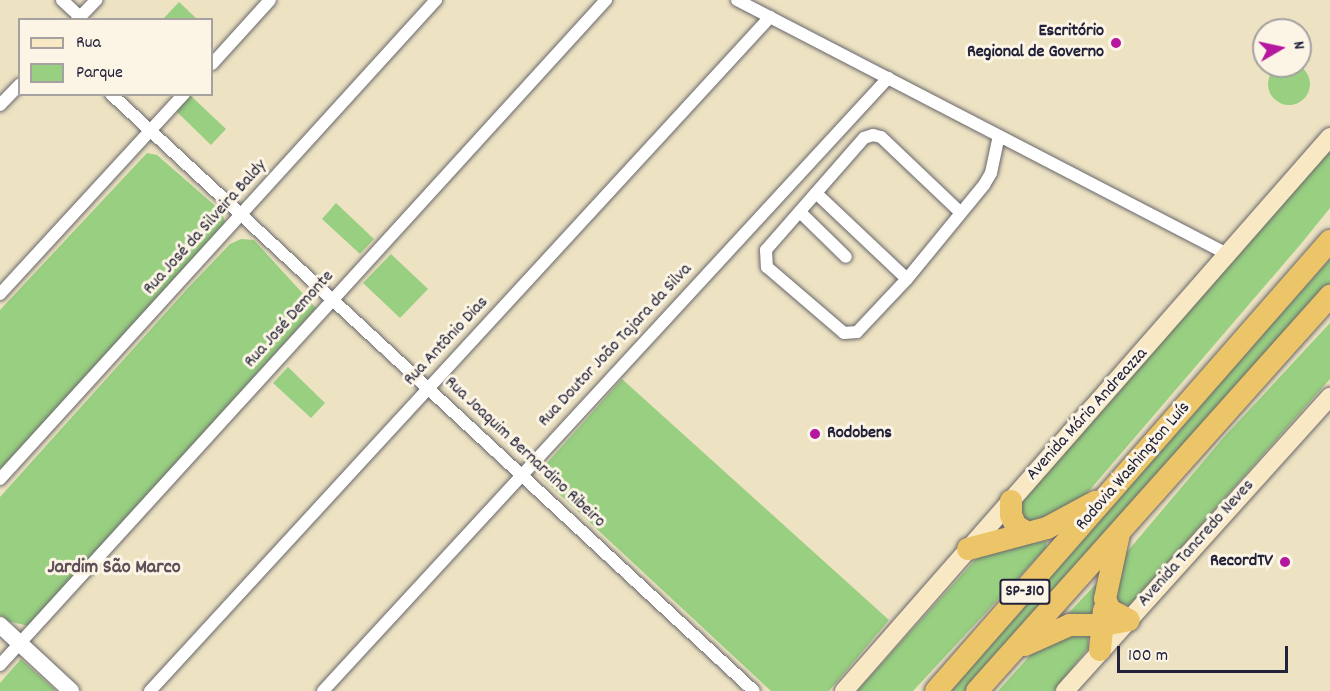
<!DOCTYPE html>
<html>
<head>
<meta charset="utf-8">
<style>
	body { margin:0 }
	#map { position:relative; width:1330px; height:691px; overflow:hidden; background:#ede3c3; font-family:Dekko,sans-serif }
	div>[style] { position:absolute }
	.green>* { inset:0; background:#98cf81 }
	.round { border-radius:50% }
	.roads { filter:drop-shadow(0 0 2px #69666b) drop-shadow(0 0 2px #69666b) }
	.minor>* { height:12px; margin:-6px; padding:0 6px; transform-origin:6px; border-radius:6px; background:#fff }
	.tertiary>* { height:16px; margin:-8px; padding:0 8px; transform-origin:8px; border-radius:8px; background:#fff }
	.secondary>* { height:18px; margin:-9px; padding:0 9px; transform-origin:9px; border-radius:9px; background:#f8e8c3 }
	.motorway>* { height:22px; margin:-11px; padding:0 11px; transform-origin:11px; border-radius:11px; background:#edc569 }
	.dots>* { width:16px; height:16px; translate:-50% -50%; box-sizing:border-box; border:3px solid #fcf5e5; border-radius:50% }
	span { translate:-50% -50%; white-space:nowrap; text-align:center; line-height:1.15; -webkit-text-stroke:6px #fcf5e5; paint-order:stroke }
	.shield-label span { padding:2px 4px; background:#fcf5e5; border:2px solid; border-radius:4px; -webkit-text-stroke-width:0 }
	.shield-label { font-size:16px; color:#22223b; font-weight:700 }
	.poi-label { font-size:18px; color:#22223b; font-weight:700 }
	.right { translate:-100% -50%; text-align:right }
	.left { translate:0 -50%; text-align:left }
	.street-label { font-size:18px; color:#22223b }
	.neighbourhood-label { font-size:20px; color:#604f59; font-weight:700 }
	.legend { position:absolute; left:18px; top:18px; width:195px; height:78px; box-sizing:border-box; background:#fcf5e5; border:2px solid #a5a1a1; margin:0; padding:8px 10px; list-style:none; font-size:18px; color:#22223b }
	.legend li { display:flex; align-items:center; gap:12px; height:30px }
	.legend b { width:30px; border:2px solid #a5a1a1 }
	.north { position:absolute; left:1252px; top:18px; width:60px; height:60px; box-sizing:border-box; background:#fcf5e5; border:2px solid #a5a1a1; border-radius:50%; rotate:81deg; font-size:16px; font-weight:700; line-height:24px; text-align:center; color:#22223b }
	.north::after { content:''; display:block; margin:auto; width:21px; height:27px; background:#b5179e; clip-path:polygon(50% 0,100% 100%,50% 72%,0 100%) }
	.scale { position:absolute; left:1117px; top:646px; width:171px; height:27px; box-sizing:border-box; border:3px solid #22223b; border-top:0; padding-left:8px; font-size:18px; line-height:21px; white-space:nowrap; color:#22223b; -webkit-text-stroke:4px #fcf5e5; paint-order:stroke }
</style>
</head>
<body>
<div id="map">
	<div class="green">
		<div style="clip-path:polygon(179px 2px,197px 19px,164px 18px)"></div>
		<div class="round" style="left:1268px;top:63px;width:42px;height:42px"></div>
		<div style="clip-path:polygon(191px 96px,226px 129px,211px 145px,176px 111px)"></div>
		<div style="clip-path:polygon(1330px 148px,1330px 208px,1300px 245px,1076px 506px,1042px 527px,1021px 521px,1021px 502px)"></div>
		<div style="clip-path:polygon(147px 153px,157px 155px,220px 210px,225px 221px,219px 234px,0 473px,0 310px)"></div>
		<div style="clip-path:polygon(336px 203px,374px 239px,360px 254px,322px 219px)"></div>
		<div style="clip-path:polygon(241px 239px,254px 240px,316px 308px,29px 626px,7px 621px,0 615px,0 497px,188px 288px,230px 244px)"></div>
		<div style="clip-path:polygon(391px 254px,428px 289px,400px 318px,363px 283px)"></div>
		<div style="clip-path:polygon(1330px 259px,1330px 283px,1298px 321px,967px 691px,946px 691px)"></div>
		<div style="clip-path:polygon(1330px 323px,1330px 379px,1130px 605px,1116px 603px,1121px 559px,1224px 437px)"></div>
		<div style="clip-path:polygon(288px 367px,325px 403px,311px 418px,273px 383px)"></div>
		<div style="clip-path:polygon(622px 379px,889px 620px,829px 691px,771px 691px,542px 478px,547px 463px)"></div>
		<div style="clip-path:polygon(1047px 541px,1046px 548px,913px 691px,857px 691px,975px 560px,991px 549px)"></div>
		<div style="clip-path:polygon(1096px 584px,1097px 617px,1061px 621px)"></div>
		<div style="clip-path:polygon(1087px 634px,1089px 647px,1054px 691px,998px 691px,1043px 641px)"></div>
		<div style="clip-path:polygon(21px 659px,56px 691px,0 691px,0 683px)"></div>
	</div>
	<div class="roads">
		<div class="minor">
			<div style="left:62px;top:0;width:25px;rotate:43deg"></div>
			<div style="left:737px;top:0;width:554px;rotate:27.4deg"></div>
			<div style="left:77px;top:20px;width:28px;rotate:-46deg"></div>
			<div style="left:212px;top:64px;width:86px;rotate:-47.8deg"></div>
			<div style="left:111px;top:94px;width:877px;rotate:42.88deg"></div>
			<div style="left:0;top:105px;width:29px;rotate:-46deg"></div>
			<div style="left:816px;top:193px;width:125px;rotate:43.4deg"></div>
			<div style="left:800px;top:212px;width:64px;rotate:44.4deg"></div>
			<div style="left:960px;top:212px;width:109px;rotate:-136.5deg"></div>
			<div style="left:881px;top:137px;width:8px;rotate:-166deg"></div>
			<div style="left:873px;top:135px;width:9px;rotate:162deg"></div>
			<div style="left:864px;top:138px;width:149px;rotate:131.2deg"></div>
			<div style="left:766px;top:250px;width:17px;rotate:87deg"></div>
			<div style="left:767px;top:267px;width:101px;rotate:40.6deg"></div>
			<div style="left:844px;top:333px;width:13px;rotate:-4deg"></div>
			<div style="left:857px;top:332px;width:73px;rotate:-46.7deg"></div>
			<div style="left:907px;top:279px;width:122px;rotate:-50.7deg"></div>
			<div style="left:984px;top:185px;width:14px;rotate:-60deg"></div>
			<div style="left:991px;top:173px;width:38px;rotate:-78deg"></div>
			<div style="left:0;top:294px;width:272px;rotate:-47.4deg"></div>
			<div style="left:0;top:479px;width:648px;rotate:-47.69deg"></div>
			<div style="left:0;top:665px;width:900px;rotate:-47.66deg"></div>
			<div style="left:150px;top:691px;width:916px;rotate:-47.39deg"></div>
			<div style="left:323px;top:691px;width:834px;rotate:-47.33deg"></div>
		</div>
		<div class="tertiary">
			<div style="left:0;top:625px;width:97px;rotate:42.9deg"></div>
		</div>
		<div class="secondary">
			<div style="left:844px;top:691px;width:737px;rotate:-48.74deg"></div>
			<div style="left:1065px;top:691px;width:396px;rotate:-48deg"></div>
		</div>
		<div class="motorway">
			<div style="left:1011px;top:501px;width:14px;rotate:90deg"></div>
			<div style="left:1011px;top:515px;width:12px;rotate:66deg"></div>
			<div style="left:1016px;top:526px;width:12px;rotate:31deg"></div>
			<div style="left:1119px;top:534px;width:66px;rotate:102.2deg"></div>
			<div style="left:1105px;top:599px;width:12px;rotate:66deg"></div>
			<div style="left:1110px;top:610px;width:21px;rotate:28deg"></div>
			<div style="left:968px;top:549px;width:82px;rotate:-14.9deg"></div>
			<div style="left:1047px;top:528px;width:55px;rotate:-28.4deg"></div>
			<div style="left:1025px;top:645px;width:49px;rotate:-24deg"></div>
			<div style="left:1070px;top:625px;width:34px"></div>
			<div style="left:1104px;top:625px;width:25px;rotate:-11deg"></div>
			<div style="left:1100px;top:650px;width:40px;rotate:-84.3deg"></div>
			<div style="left:936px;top:691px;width:598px;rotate:-48.8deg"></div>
			<div style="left:977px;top:691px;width:530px;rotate:-48.21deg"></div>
		</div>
	</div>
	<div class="dots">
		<div style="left:1116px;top:43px;background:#b5179e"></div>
		<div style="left:815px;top:434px;background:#b5179e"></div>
		<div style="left:1285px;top:562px;background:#b5179e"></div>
	</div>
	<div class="shield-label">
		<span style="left:1025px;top:592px">SP-310</span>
	</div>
	<div class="poi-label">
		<span class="right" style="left:1104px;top:43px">Escritório<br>Regional de Governo</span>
		<span class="left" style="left:827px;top:434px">Rodobens</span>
		<span class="right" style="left:1273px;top:562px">RecordTV</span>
	</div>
	<div class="street-label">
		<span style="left:206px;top:228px;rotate:-48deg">Rua José da Silveira Baldy</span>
		<span style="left:290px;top:320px;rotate:-48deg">Rua José Demonte</span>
		<span style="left:447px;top:342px;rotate:-47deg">Rua Antônio Dias</span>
		<span style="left:616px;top:346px;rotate:-47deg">Rua Doutor João Tajara da Silva</span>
		<span style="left:1088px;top:415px;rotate:-48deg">Avenida Mário Andreazza</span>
		<span style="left:524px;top:453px;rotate:43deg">Rua Joaquim Bernardino Ribeiro</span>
		<span style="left:1134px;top:467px;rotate:-49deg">Rodovia Washington Luís</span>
		<span style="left:1197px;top:544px;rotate:-48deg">Avenida Tancredo Neves</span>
	</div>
	<div class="neighbourhood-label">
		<span style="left:114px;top:568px">Jardim São Marco</span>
	</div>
	<ul class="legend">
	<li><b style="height:8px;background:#f8e8c3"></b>Rua</li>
	<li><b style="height:16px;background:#98cf81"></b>Parque</li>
	</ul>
	<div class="north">N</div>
	<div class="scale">100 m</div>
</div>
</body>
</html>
